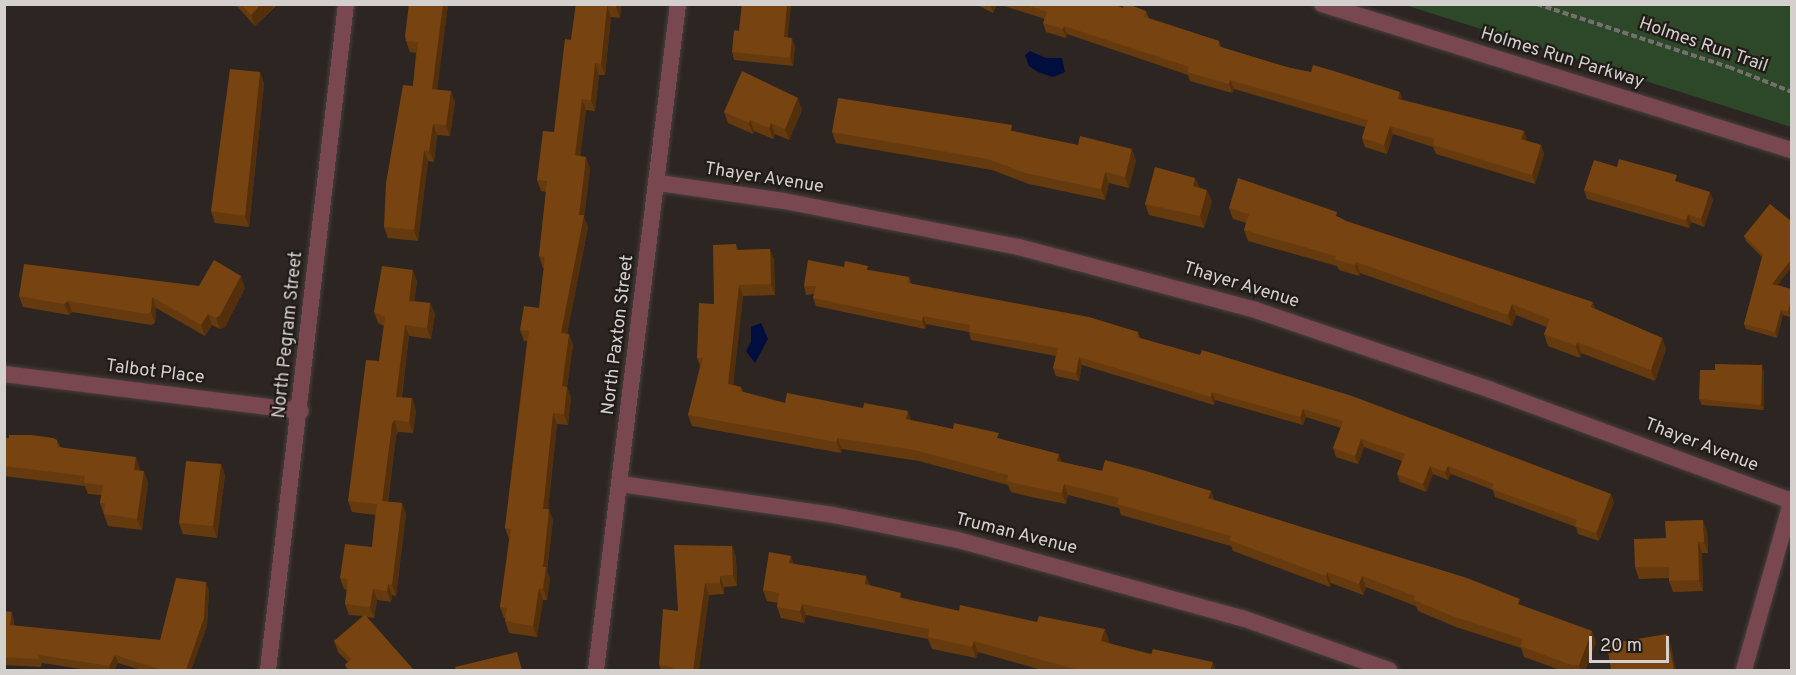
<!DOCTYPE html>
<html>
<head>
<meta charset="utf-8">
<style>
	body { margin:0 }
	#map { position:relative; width:1796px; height:675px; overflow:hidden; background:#2c2522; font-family:Overpass,sans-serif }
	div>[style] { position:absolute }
	.green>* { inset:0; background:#2c4829 }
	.water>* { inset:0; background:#000e3e }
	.path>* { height:4px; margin-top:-2px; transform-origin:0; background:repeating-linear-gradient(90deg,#75706d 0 6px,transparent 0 9px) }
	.roads { filter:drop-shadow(0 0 2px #47403d) drop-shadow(0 0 2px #47403d) }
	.minor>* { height:16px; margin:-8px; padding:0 8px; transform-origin:8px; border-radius:8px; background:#794750 }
	.wall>* { inset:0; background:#663a0f }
	.shaded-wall>* { inset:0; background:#532f0c }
	.building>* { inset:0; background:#774311 }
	span { translate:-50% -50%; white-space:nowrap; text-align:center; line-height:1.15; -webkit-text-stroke:4.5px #221c18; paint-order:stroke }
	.street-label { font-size:18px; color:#d4d0cd }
	.frame { position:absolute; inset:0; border:6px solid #d4d0cd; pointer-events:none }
	.scale { position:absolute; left:1589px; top:636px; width:80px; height:27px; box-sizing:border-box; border:3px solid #d4d0cd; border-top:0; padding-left:8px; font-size:18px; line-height:21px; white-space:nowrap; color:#d4d0cd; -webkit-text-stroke:4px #221c18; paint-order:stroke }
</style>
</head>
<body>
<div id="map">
	<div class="green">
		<div style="clip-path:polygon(1405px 5px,1791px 5px,1791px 127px)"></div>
	</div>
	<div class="water">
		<div style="clip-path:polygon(1030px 51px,1046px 58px,1062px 58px,1065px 72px,1053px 77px,1038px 72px,1029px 66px,1025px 55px)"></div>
		<div style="clip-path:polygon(761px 323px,768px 339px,755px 363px,746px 351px,751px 342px,751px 327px)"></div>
	</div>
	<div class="path">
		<div style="left:1537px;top:4px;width:202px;rotate:18.2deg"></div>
		<div style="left:1729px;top:67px;width:68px;rotate:21.6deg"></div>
	</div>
	<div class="roads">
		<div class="minor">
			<div style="left:1322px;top:4px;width:492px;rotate:17.3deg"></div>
			<div style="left:659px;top:183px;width:126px;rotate:8.2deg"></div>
			<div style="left:784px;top:201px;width:239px;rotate:11.1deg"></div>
			<div style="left:1019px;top:247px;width:244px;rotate:14.9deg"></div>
			<div style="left:1255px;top:310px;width:249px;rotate:18.7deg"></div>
			<div style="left:1491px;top:390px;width:320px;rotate:20.3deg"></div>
			<div style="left:4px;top:374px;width:299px;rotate:7.1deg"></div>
			<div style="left:621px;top:484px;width:214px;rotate:8.3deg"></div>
			<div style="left:833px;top:515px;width:127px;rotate:11.3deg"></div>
			<div style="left:958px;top:540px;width:295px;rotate:15.4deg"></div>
			<div style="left:1242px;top:618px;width:156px;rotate:19.5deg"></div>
			<div style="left:268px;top:670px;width:671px;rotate:-83.32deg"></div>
			<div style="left:596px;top:670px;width:671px;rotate:-82.98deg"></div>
			<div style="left:1744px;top:670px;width:178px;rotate:-74.3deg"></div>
		</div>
	</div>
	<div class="wall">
		<div style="clip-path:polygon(235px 4px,276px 4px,277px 5px,255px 26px)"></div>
		<div style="clip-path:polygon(409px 4px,448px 4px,437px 89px,455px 102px,450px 136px,437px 135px,434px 162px,428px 161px,418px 241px,388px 238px,384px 227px,413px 86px,416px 53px,410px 52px,406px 41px)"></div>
		<div style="clip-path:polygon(576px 4px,621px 4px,620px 18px,611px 17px,605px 75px,599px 75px,595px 111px,586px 110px,580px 156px,590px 168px,584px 218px,588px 227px,567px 334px,569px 334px,573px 345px,567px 387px,571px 398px,568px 425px,557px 424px,548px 509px,553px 520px,547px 571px,550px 579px,547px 600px,543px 600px,537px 637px,509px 633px,505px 621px,506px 618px,504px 618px,500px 607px,509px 539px,505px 528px,527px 341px,524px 341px,520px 330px,539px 308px,544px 268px,543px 268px,539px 256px,546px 192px,541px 191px,537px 180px,554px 132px,571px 40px)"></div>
		<div style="clip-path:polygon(742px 4px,791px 4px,787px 38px,795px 46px,793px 66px,734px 60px,732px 52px,739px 31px)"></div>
		<div style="clip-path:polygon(975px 4px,997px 4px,993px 13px)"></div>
		<div style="clip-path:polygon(998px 4px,1112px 4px,1123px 8px,1146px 11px,1149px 18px,1219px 41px,1221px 48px,1403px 100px,1524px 131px,1527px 141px,1541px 145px,1544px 154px,1535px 184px,1436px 154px,1433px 147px,1393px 134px,1387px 154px,1365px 147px,1362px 138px,1365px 127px,1234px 89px,1232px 93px,1190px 81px,1188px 75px,1067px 34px,1066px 38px,1046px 32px,1043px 23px,1045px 19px)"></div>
		<div style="clip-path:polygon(260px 72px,264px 84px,249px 227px,215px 223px,211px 211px)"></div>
		<div style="clip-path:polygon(802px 110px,789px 140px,775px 134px,773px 139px,754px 131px,753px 134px,728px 123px,724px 112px)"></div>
		<div style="clip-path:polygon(1014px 131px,1136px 160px,1129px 188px,1109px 183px,1105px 200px,1029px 184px,992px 170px,836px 143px,832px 132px)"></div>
		<div style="clip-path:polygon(1617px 167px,1680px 183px,1713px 200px,1704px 227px,1691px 222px,1689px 228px,1587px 199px,1584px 190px)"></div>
		<div style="clip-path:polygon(1195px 178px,1199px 187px,1212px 201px,1204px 228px,1149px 215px,1145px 204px)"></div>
		<div style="clip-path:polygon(1770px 204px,1778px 285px,1791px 289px,1790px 317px,1783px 315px,1777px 338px,1746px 329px,1744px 324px,1762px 257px,1746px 241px,1744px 236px)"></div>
		<div style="clip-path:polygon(1229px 208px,1339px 217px,1346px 221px,1595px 309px,1662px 338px,1666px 349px,1655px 381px,1581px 353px,1580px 358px,1548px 346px,1544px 334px,1547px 327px,1516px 315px,1512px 326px,1360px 273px,1359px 276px,1339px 270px,1337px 266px,1248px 241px,1244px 230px,1246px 223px,1233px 219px)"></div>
		<div style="clip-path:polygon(736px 244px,738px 250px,770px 249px,774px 260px,775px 295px,743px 296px,733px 385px,741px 387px,743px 392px,785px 403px,911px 420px,1001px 439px,1062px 462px,1102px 471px,1211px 491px,1214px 500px,1523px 606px,1592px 631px,1596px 643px,1585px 670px,1560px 670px,1524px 657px,1521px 648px,1456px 627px,1418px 611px,1416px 606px,1366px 587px,1363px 595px,1331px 583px,1330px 587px,1233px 551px,1231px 546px,1121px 515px,1119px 508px,1068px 495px,1066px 504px,1031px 497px,1011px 492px,1008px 485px,919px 461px,842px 449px,841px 453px,692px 426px,688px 415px,700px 366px,697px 358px,714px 304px)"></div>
		<div style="clip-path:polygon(870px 270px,909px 277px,911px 284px,1138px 332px,1140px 338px,1614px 502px,1599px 541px,1578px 534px,1576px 527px,1495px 497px,1493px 490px,1451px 474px,1448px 480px,1433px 474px,1426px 492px,1400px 482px,1397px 474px,1402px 461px,1364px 447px,1358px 464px,1336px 457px,1333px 448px,1341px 428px,1306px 417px,1303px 425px,1215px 400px,1214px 405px,1082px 365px,1079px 381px,1056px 376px,1053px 368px,1056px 356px,971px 340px,969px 332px,926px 324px,925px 329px,816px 306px,813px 298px,814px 294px,806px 295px,804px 286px)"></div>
		<div style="clip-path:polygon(417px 281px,414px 301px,430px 303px,435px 314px,431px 339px,409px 336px,408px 344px,402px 397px,416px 410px,413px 433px,398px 432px,396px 436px,388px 502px,402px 503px,406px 514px,396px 596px,392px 595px,391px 602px,377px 600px,374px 618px,367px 617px,413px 670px,347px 670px,345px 665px,348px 662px,338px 652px,334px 641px,363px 616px,349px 615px,345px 604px,347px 590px,344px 589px,340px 578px,372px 547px,375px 515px,352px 512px,348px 501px,379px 361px,384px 326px,378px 323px,374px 312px)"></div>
		<div style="clip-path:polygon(199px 286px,245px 288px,225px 327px,220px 329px,212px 325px,205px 336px,156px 308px,155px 323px,151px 325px,72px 312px,69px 315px,23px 307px,19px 296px)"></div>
		<div style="clip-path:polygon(1715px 370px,1764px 371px,1764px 410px,1702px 405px,1699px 399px)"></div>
		<div style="clip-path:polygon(4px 438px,57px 440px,60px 447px,140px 468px,139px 470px,148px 482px,142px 530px,108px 526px,100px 503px,101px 495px,88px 494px,85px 486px,4px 476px)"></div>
		<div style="clip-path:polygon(221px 464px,225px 475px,217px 538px,183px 534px,179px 523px)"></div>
		<div style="clip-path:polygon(1707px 531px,1708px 553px,1702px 553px,1703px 591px,1673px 592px,1669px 581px,1669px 578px,1639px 579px,1635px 567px)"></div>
		<div style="clip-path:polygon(732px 546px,736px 558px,737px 586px,724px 587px,724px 594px,709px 595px,699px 670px,661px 670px,659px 665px,678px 611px)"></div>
		<div style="clip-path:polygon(794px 564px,866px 576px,869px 585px,903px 598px,959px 611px,1109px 640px,1108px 643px,1216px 670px,1042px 670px,978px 652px,976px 658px,932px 649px,928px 639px,806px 615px,804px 623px,781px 618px,777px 607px,778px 603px,767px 601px,763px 590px)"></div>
		<div style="clip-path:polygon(209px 590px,207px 626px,191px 670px,141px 670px,118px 663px,114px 670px,88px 670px,42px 663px,41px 667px,4px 665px,4px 611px,14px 620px,14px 626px,160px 640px)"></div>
	</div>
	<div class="shaded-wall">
		<div style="clip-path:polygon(261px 4px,276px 4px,255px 26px,251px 15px)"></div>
		<div style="clip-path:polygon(443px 4px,448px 4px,436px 100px,432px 89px)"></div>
		<div style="clip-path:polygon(616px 4px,621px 4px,620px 18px,616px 7px)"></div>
		<div style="clip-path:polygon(787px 4px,791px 4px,787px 46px,784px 37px)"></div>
		<div style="clip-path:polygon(990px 4px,997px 4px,993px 13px)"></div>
		<div style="clip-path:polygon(607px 6px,611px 17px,605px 75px,601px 64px)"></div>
		<div style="clip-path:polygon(1064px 26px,1067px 34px,1066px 38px,1063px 29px)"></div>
		<div style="clip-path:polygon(792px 38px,795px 46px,793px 66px,790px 58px)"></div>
		<div style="clip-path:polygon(595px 63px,599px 75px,595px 111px,591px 100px)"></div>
		<div style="clip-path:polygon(260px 72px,264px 84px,249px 227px,245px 216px)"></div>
		<div style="clip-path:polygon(1230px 80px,1234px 89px,1232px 93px,1229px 84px)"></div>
		<div style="clip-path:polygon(451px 91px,455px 102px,450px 136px,446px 125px)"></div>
		<div style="clip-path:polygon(1400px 92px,1403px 100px,1398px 99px)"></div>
		<div style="clip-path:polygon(798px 98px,802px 110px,789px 140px,785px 129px)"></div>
		<div style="clip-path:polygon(582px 99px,586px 110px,579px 166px,575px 155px)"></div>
		<div style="clip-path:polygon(750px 120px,754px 131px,753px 134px,749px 123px)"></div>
		<div style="clip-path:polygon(771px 123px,775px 134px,773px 139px,769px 128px)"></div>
		<div style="clip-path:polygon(433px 124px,437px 135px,434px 162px,429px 151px)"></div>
		<div style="clip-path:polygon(1390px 126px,1393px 134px,1387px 154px,1384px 145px)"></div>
		<div style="clip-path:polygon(1524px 131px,1527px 140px,1525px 148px,1521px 139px)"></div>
		<div style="clip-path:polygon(1541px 145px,1544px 154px,1535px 184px,1532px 175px)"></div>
		<div style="clip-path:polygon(1132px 149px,1136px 160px,1129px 188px,1125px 177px)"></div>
		<div style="clip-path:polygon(424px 150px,428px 161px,418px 241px,414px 230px)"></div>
		<div style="clip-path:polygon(586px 157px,590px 168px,584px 218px,588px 227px,565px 344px,561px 333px,579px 215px)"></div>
		<div style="clip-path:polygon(1105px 172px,1109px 183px,1105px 200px,1101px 189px)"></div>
		<div style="clip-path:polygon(1195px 178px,1199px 189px,1193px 186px)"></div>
		<div style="clip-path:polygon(1207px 190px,1212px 201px,1204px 228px,1200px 216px)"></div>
		<div style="clip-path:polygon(1710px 192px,1713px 200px,1704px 227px,1701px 219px)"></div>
		<div style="clip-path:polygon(1688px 214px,1691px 222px,1689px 228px,1686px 220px)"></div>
		<div style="clip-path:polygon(770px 249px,774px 260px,775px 295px,771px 284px)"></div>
		<div style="clip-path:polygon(1791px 260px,1791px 268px,1774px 290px,1772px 284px)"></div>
		<div style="clip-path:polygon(1356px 262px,1360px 273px,1359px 276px,1355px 265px)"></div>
		<div style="clip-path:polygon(413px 270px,417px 281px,413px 312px,409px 301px)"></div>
		<div style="clip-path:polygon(241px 276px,245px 288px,225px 327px,220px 329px,216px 318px)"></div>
		<div style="clip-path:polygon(739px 285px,743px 296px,732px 395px,728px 384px)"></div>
		<div style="clip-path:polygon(152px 297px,156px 308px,155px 323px,151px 312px)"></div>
		<div style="clip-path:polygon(1791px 300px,1791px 313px,1790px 317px,1788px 311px)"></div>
		<div style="clip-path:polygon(68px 301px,72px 312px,69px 315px,64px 304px)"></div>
		<div style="clip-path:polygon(1593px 302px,1597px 313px,1591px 307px)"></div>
		<div style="clip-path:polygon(430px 303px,435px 314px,431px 339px,427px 328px)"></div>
		<div style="clip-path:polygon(1512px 304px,1516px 315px,1512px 326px,1508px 315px)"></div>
		<div style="clip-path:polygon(1781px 310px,1783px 315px,1777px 338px,1775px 332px)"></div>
		<div style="clip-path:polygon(208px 314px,212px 325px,205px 336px,201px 325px)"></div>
		<div style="clip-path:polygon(923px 316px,926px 324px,925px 329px,922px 321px)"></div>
		<div style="clip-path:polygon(405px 325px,409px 336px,400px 408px,396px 397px)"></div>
		<div style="clip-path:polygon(569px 334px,573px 345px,567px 387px,571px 398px,568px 425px,564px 414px,562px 386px)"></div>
		<div style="clip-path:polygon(1662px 338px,1666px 349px,1655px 381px,1651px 370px)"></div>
		<div style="clip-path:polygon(1577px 342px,1581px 353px,1580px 358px,1576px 346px)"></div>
		<div style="clip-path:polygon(1079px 357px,1082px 365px,1079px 381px,1076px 373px)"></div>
		<div style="clip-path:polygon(1762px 365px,1764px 371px,1764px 410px,1761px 405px)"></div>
		<div style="clip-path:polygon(1212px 392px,1215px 400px,1214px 405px,1211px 397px)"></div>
		<div style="clip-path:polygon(412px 398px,416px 410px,413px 433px,409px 422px)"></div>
		<div style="clip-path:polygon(1303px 409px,1306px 417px,1303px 425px,1300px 417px)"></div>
		<div style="clip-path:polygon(908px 411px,912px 423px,906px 419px)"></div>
		<div style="clip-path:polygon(553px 413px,557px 424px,547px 520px,543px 509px)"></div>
		<div style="clip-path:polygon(394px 420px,398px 432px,396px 436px,386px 512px,382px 501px,392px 424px)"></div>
		<div style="clip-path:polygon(837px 438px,842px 449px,841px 453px,837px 442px)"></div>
		<div style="clip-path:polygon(1361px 439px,1364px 447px,1358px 464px,1355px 456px)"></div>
		<div style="clip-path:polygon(1059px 454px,1063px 465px,1057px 461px)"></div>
		<div style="clip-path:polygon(136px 457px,140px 468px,138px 481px,134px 470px)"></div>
		<div style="clip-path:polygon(221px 464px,225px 475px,217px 538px,213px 526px)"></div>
		<div style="clip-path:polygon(1430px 466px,1433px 474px,1426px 492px,1423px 484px)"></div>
		<div style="clip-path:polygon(1448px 466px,1451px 474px,1448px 480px,1445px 472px)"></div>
		<div style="clip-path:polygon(144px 471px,148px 482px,142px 530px,137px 519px)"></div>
		<div style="clip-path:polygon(1064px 484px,1068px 495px,1066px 504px,1062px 493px)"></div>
		<div style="clip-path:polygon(1211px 491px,1215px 503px,1208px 498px)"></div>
		<div style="clip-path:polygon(1611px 494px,1614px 502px,1599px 541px,1596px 533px)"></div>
		<div style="clip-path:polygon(402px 503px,406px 514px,396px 596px,392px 585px)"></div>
		<div style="clip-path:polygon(549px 509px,553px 520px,547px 571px,550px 579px,547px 600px,543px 589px,543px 567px)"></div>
		<div style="clip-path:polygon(1703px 520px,1707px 531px,1708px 553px,1704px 542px)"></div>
		<div style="clip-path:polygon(1698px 542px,1702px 553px,1703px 591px,1699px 580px)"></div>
		<div style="clip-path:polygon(732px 546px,736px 558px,737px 586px,733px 575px)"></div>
		<div style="clip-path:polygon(791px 556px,795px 567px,789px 563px)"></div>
		<div style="clip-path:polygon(1327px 572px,1331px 583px,1330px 587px,1326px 576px)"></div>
		<div style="clip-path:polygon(720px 576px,724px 587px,724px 594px,720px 583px)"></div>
		<div style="clip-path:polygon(866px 576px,871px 588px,865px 584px)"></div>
		<div style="clip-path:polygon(1362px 576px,1366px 587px,1363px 595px,1359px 584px)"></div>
		<div style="clip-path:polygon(206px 582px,209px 590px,207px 626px,191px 670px,186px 670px)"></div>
		<div style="clip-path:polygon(705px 583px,709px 595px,699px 670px,693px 670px)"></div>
		<div style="clip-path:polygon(388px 584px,392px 595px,391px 602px,387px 591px)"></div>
		<div style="clip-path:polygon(539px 588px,543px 600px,537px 637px,533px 626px)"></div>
		<div style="clip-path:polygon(373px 589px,377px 600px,374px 618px,370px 607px)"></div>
		<div style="clip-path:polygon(802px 604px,806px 615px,804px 623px,800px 611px)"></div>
		<div style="clip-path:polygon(12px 612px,14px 620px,13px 633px,10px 625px)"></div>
		<div style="clip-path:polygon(1105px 629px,1109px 640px,1105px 653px,1101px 641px)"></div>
		<div style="clip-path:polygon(1592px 631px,1596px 643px,1585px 670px,1581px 670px,1579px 665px)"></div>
		<div style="clip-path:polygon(1667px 634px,1671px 645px,1676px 670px,1674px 670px)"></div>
		<div style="clip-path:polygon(974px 641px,978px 652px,976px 658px,972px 647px)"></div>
		<div style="clip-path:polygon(115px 655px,118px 663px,114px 670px,111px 670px,109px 666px)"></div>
		<div style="clip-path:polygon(1213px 662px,1216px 670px,1211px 670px)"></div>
	</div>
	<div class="building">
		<div style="clip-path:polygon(241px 4px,261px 4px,251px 15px)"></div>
		<div style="clip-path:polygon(409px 4px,443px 4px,432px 89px,451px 91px,446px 125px,433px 124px,429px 151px,424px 150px,414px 230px,384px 227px,386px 183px,403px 85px,413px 86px,418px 42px,406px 41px,405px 36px)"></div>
		<div style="clip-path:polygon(576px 4px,616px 4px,616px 7px,607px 6px,601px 64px,595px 63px,591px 100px,582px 99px,575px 155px,586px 157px,579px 215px,584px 215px,561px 333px,569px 334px,562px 386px,567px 387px,564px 414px,553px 413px,543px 509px,549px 509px,543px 567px,546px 567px,543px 589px,539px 588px,533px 626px,505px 621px,507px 608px,500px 607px,511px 529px,505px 528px,529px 331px,520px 330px,524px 306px,539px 308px,545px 257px,539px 256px,547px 181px,537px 180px,543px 131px,554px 132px,565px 39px,571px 40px)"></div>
		<div style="clip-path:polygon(742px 4px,787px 4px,784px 37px,792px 38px,790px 58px,732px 52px,734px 30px,739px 31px)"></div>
		<div style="clip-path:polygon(1023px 4px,1112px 4px,1123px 8px,1124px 4px,1128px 4px,1146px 11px,1144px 17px,1219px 41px,1218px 46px,1286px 67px,1311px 72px,1313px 65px,1334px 71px,1400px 92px,1398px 99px,1524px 131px,1521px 139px,1541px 145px,1532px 175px,1433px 145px,1434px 139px,1390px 126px,1384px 145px,1362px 138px,1368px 120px,1230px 80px,1229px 84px,1187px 72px,1189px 67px,1064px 26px,1063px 29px,1043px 23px,1047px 12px)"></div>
		<div style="clip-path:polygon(230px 69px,260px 72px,245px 216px,211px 211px)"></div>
		<div style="clip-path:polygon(742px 71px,798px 98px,785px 129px,771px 123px,769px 128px,750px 120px,749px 123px,724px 112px)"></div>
		<div style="clip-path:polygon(838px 98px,1012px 125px,1011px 131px,1078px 145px,1080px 136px,1132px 149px,1125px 177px,1105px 172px,1101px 189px,1025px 173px,988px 159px,832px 132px)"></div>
		<div style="clip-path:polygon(1619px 159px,1677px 175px,1675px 181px,1710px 192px,1701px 219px,1688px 214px,1686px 220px,1584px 190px,1594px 160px,1617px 167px)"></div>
		<div style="clip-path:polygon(1155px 167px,1195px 178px,1193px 186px,1207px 190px,1200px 216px,1145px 204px)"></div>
		<div style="clip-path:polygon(1238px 178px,1337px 212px,1336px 216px,1346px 221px,1593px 302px,1591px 307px,1662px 338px,1651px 370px,1577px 342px,1576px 346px,1544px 334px,1550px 319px,1512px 304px,1508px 315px,1356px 262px,1355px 265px,1335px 259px,1336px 256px,1244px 230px,1249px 214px,1229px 208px)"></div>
		<div style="clip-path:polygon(1770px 204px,1791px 221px,1791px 260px,1772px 284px,1791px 289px,1791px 300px,1788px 311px,1781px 310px,1775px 332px,1744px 324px,1763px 254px,1744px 236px)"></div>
		<div style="clip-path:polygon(736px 244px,736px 250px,770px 249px,771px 284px,739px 285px,728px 384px,741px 387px,740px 391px,785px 403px,787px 393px,863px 408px,864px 403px,908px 411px,906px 419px,953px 429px,954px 423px,999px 433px,997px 438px,1059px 454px,1057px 461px,1102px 471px,1105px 460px,1146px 471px,1211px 491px,1208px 498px,1467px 578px,1520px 599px,1518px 604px,1592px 631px,1579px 665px,1571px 665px,1520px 646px,1523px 639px,1452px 616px,1414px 600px,1415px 596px,1362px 576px,1359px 584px,1327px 572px,1326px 576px,1229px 540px,1231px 536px,1117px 504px,1119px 498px,1064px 484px,1062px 493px,1027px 486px,1007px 481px,1008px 475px,915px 450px,837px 438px,837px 442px,688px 415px,703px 358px,697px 358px,699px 303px,714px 304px,713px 245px)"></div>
		<div style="clip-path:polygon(214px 260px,241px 276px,220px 315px,216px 318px,208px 314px,201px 325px,152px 297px,151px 312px,147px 314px,68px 301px,64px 304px,19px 296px,24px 264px,199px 286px)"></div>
		<div style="clip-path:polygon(808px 260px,844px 267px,845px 261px,868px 266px,867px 270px,909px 277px,908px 283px,1089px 317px,1138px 332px,1137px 337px,1200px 355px,1202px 350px,1352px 396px,1611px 494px,1596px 533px,1575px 526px,1577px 520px,1492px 489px,1494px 484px,1448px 466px,1445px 472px,1430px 466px,1423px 484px,1397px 474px,1405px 454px,1361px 439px,1355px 456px,1333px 448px,1343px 421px,1303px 409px,1300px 417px,1212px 392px,1211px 397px,1079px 357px,1076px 373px,1053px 368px,1058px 348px,969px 332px,970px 325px,923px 316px,922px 321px,813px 298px,816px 286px,804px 286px)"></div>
		<div style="clip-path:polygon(382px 266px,413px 270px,409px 301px,430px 303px,427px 328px,405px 325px,396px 397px,412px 398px,409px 422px,394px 420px,392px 424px,382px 501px,402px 503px,392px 585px,388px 584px,387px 591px,373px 589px,370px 607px,345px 604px,348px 579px,340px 578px,345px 544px,372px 547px,377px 504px,348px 501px,366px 360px,379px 361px,385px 317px,374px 312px)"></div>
		<div style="clip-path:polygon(1715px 364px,1762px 365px,1761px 405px,1699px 399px,1700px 370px,1715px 370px)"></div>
		<div style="clip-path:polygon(9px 435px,31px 435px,53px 438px,57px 440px,57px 447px,136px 457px,134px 470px,144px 471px,137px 519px,104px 514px,105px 503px,100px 503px,103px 485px,84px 483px,85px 476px,4px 466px,4px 438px,9px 438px)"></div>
		<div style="clip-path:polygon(186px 461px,221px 464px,213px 526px,179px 523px)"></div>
		<div style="clip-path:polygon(1703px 520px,1704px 542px,1698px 542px,1699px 580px,1669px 581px,1669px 567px,1635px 567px,1634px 539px,1666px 538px,1665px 521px)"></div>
		<div style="clip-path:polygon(674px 545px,732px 546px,733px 575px,720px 576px,720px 583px,705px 583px,693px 670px,671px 670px,673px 667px,659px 665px,663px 609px,678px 611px)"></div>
		<div style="clip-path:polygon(769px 552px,791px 556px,789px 563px,866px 576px,865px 584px,901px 593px,900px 598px,959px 611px,960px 605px,1037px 622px,1039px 616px,1105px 629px,1101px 641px,1151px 655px,1153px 649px,1213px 662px,1211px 669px,1214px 670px,1078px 670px,974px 641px,972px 647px,928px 637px,929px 629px,802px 604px,800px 611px,777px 607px,779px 593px,763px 590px)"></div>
		<div style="clip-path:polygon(176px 578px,206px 582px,204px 618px,186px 670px,162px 670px,115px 655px,109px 666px,39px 655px,38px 659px,4px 657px,4px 611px,12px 612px,10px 625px,160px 640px)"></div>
		<div style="clip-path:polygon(365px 615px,413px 669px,411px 670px,350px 670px,345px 665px,351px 659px,334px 641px)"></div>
		<div style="clip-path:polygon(1667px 634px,1674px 670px,1611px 670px,1607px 644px)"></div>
		<div style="clip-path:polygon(517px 652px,522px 670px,456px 670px,455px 667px)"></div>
	</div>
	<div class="street-label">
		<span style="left:1703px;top:46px;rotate:19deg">Holmes Run Trail</span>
		<span style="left:1562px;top:59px;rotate:17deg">Holmes Run Parkway</span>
		<span style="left:764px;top:179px;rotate:9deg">Thayer Avenue</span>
		<span style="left:1241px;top:286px;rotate:17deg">Thayer Avenue</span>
		<span style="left:289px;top:335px;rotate:-84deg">North Pegram Street</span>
		<span style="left:619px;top:335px;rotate:-83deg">North Paxton Street</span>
		<span style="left:155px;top:373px;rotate:7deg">Talbot Place</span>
		<span style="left:1701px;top:446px;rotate:21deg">Thayer Avenue</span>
		<span style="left:1016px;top:535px;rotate:14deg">Truman Avenue</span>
	</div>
	<div class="frame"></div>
	<div class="scale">20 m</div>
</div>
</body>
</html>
